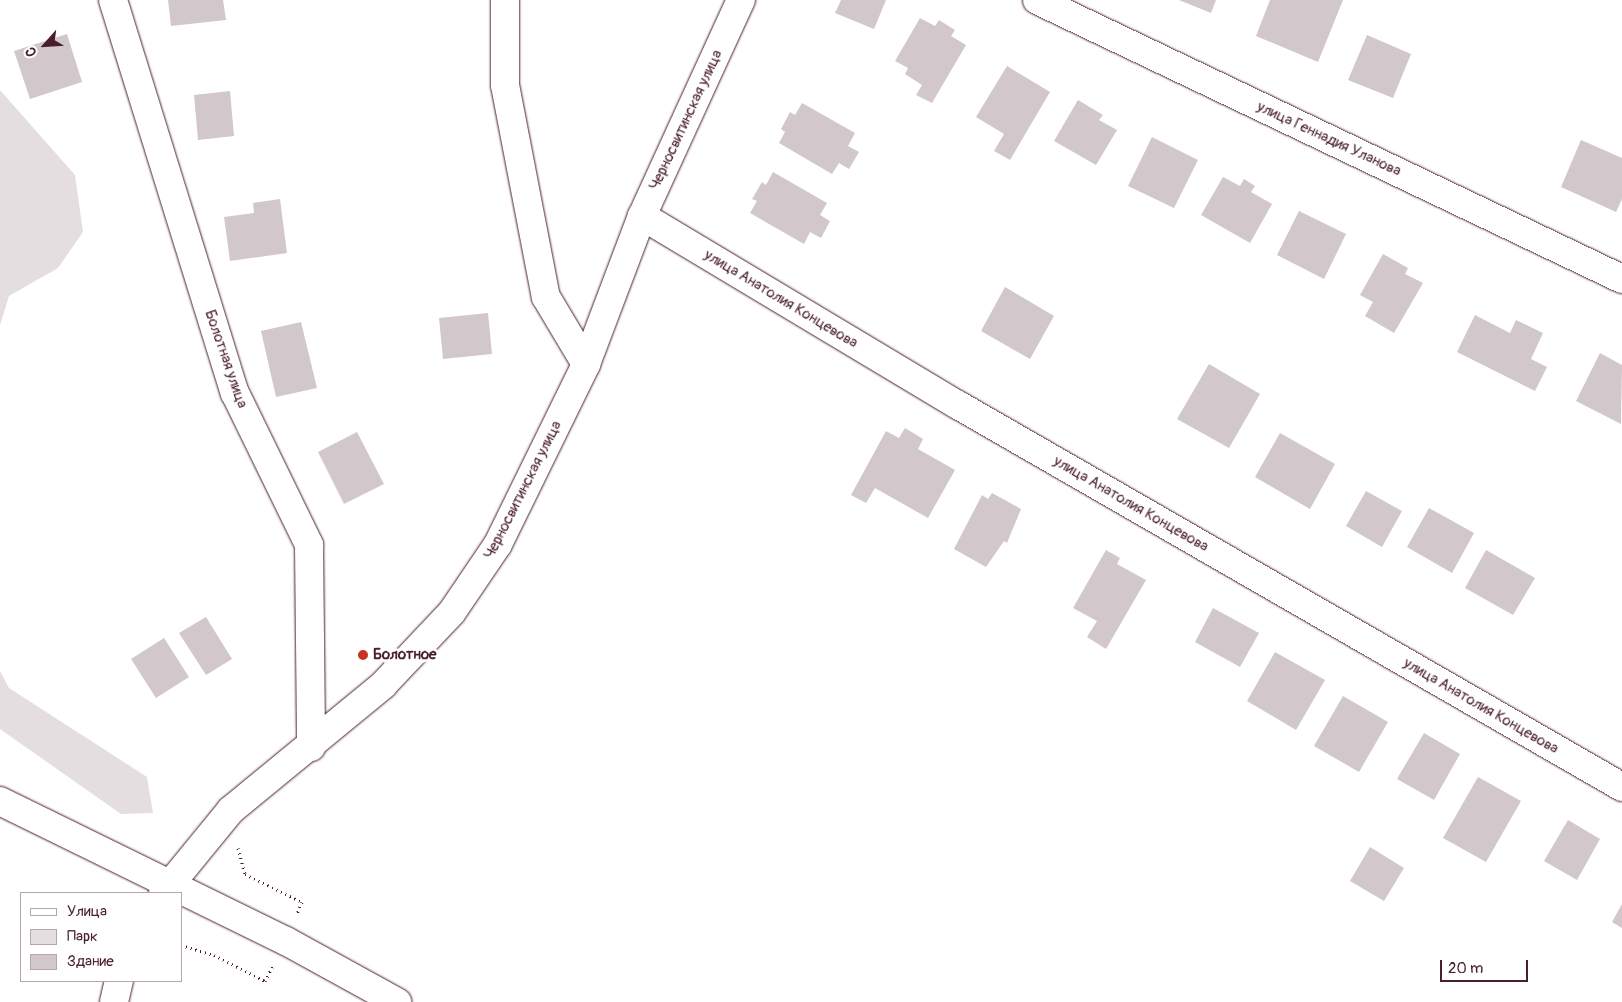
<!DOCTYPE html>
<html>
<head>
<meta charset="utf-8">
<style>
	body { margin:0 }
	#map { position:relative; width:1622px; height:1002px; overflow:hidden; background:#fff; font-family:Pangolin,sans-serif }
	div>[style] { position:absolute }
	.green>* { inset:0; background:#e5dee0 }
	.building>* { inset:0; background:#d2c7cb }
	.path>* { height:3px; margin-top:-1.5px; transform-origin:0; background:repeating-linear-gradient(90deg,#4a1f2b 0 1px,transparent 0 5px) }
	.roads { filter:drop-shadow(0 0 1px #4a1f2b) drop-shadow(0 0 1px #4a1f2b) }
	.minor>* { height:28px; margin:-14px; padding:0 14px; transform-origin:14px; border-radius:14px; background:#fff }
	.major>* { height:28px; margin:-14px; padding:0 14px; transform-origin:14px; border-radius:14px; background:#fff }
	.dots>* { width:14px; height:14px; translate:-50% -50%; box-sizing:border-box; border:2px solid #fff; border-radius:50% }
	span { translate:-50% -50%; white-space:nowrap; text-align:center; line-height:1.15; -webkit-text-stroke:5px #fff; paint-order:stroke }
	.street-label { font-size:15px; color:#4a1f2b }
	.poi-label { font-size:15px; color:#4a1f2b; font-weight:700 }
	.left { translate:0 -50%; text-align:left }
	.legend { position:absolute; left:20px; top:892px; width:162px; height:90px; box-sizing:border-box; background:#fff; border:1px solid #b7a5aa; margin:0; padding:6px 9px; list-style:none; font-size:15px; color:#4a1f2b }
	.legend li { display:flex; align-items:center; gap:10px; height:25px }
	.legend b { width:25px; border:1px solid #b7a5aa }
	.north { position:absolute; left:20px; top:20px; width:50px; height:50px; -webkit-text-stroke:4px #fff; paint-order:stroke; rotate:244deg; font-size:14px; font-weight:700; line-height:20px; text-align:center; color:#4a1f2b }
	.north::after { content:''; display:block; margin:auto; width:18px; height:22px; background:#4a1f2b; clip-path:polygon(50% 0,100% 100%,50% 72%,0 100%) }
	.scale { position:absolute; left:1440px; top:960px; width:88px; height:22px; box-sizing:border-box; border:2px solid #4a1f2b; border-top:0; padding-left:6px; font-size:15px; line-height:18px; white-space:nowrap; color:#4a1f2b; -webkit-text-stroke:4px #fff; paint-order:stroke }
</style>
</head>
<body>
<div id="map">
	<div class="green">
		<div style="clip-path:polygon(0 90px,75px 175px,83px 232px,58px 268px,9px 296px,0 325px)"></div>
		<div style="clip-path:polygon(0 671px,9px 688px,147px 777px,153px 813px,121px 814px,0 729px)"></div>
	</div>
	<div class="building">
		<div style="clip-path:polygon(168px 0,223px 0,226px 20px,171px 26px)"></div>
		<div style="clip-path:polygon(841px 0,886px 0,874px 29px,835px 13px)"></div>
		<div style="clip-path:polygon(1179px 0,1216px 0,1211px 13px)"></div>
		<div style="clip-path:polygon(1270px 0,1343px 0,1318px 62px,1256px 36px)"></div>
		<div style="clip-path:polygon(920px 18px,935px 26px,939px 20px,955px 30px,951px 36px,966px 45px,932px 103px,916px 95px,922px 85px,905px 74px,908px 68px,895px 61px)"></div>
		<div style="clip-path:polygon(67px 34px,82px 82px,30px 99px,14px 51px)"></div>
		<div style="clip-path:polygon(1367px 35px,1411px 54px,1393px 98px,1348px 80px)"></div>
		<div style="clip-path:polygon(1007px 66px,1050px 92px,1010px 160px,994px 151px,1004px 134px,976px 117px)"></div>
		<div style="clip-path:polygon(230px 91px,234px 136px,198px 140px,194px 95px)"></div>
		<div style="clip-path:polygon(1078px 100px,1103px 115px,1099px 120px,1117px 130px,1096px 165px,1054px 141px)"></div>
		<div style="clip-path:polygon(802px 103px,855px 133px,848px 146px,859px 152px,849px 169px,839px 163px,832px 174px,779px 143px,785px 132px,781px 129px,790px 112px,795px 115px)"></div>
		<div style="clip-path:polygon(1152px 137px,1198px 160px,1174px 208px,1128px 186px)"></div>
		<div style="clip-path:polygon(1581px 140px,1622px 158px,1622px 199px,1616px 212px,1561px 187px)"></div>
		<div style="clip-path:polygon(773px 172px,827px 203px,820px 215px,830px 221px,821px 238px,810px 232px,804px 244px,750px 213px,757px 201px,752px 199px,762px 182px,766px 185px)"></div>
		<div style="clip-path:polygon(1223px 177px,1240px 186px,1244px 179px,1255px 186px,1251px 192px,1272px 204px,1250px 243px,1201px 215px)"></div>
		<div style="clip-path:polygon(280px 199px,287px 253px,230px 261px,224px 217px,254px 213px,253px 203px)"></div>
		<div style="clip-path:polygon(1299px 211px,1346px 234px,1324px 279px,1277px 255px)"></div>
		<div style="clip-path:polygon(1383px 254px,1408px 268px,1405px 274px,1423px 283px,1394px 333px,1365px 316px,1373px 302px,1360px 295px)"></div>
		<div style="clip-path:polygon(1005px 287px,1054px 316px,1030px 359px,981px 331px)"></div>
		<div style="clip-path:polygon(488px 313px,492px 354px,443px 359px,439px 318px)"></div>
		<div style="clip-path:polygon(1475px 315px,1510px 333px,1516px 320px,1543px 333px,1531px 359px,1547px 367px,1535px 391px,1457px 352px)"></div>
		<div style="clip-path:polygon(301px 322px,317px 388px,276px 397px,261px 331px)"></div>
		<div style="clip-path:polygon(1600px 353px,1622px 365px,1621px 424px,1576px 401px)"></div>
		<div style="clip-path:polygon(1209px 364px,1260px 394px,1229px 448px,1177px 419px)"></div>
		<div style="clip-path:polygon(905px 428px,923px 439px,918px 449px,955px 470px,928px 518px,875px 488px,866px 503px,851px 495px,886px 431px,899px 438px)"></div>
		<div style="clip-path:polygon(357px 432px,384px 484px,344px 504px,318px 452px)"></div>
		<div style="clip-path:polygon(1280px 433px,1335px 464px,1310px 509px,1255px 477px)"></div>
		<div style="clip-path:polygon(1366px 491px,1402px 511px,1382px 547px,1346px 526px)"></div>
		<div style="clip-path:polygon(992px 493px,1021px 509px,1007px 543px,1004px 541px,986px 567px,954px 549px,982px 495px,988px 499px)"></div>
		<div style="clip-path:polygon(1429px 508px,1474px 533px,1452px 573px,1407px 547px)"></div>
		<div style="clip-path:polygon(1106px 550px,1120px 558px,1117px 564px,1146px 580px,1106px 649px,1087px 637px,1097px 621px,1073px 608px)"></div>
		<div style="clip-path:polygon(1486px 550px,1535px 578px,1513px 615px,1465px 588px)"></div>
		<div style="clip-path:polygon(1213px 608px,1259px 633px,1240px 667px,1195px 642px)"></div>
		<div style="clip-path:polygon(206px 617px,232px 659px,206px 675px,179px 633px)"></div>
		<div style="clip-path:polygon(164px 638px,189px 677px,156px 698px,131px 659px)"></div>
		<div style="clip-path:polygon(1275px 652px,1325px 680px,1296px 730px,1247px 701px)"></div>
		<div style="clip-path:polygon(1343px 696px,1388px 722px,1359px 772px,1314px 746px)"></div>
		<div style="clip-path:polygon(1424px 733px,1460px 754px,1434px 800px,1397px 779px)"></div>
		<div style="clip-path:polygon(1478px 777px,1521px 801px,1486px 862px,1443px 838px)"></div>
		<div style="clip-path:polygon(1568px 820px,1600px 839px,1577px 880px,1544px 861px)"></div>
		<div style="clip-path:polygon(1370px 847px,1404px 868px,1384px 901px,1350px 881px)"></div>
		<div style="clip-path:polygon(1622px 904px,1622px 928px,1612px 922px)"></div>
	</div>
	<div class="path">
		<div style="left:238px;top:848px;width:27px;rotate:75deg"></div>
		<div style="left:245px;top:874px;width:64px;rotate:26.2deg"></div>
		<div style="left:302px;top:902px;width:13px;rotate:113deg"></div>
		<div style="left:181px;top:945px;width:34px;rotate:17deg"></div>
		<div style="left:214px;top:955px;width:57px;rotate:27deg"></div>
		<div style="left:265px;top:981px;width:18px;rotate:-63deg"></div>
	</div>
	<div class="roads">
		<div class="minor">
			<div style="left:113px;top:0;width:412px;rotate:72.8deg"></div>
			<div style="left:235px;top:393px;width:169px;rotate:64deg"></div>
			<div style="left:309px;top:545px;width:202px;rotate:89.4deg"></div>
			<div style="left:505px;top:0;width:85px;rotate:90deg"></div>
			<div style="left:505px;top:85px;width:216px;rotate:79.1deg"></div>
			<div style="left:546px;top:297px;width:78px;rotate:59.2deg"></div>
			<div style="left:1037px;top:0;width:648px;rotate:25.5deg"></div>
			<div style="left:642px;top:216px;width:368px;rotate:30.9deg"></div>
			<div style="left:958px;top:405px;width:766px;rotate:29.91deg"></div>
			<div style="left:163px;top:893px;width:107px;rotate:-50.7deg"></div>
			<div style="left:231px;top:810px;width:197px;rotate:-39.4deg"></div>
			<div style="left:383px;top:685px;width:100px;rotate:-46.6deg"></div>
			<div style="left:452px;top:612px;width:82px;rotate:-55.9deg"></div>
			<div style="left:498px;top:544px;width:200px;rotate:-63.9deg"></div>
			<div style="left:586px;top:364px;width:158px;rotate:-69.3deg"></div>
			<div style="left:642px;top:216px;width:238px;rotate:-65.4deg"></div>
			<div style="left:114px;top:1002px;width:22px;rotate:-77deg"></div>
		</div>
		<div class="major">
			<div style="left:0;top:801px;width:318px;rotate:26.1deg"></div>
			<div style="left:286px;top:941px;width:127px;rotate:28.8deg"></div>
		</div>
	</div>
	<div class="dots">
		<div style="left:363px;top:655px;background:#c8321e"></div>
	</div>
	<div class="street-label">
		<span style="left:686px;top:120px;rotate:-65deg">Черносвитинская улица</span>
		<span style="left:1329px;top:139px;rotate:25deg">улица Геннадия Уланова</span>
		<span style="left:781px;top:299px;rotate:31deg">улица Анатолия Концевова</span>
		<span style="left:226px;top:359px;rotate:71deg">Болотная улица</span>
		<span style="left:523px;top:490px;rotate:-63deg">Черносвитинская улица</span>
		<span style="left:1131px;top:504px;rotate:30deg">улица Анатолия Концевова</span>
		<span style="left:1481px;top:706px;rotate:30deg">улица Анатолия Концевова</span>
	</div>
	<div class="poi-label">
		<span class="left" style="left:373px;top:655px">Болотное</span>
	</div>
	<ul class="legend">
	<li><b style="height:6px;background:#fff"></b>Улица</li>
	<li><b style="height:14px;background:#e5dee0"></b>Парк</li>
	<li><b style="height:14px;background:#d2c7cb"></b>Здание</li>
	</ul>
	<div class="north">С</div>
	<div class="scale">20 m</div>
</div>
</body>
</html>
